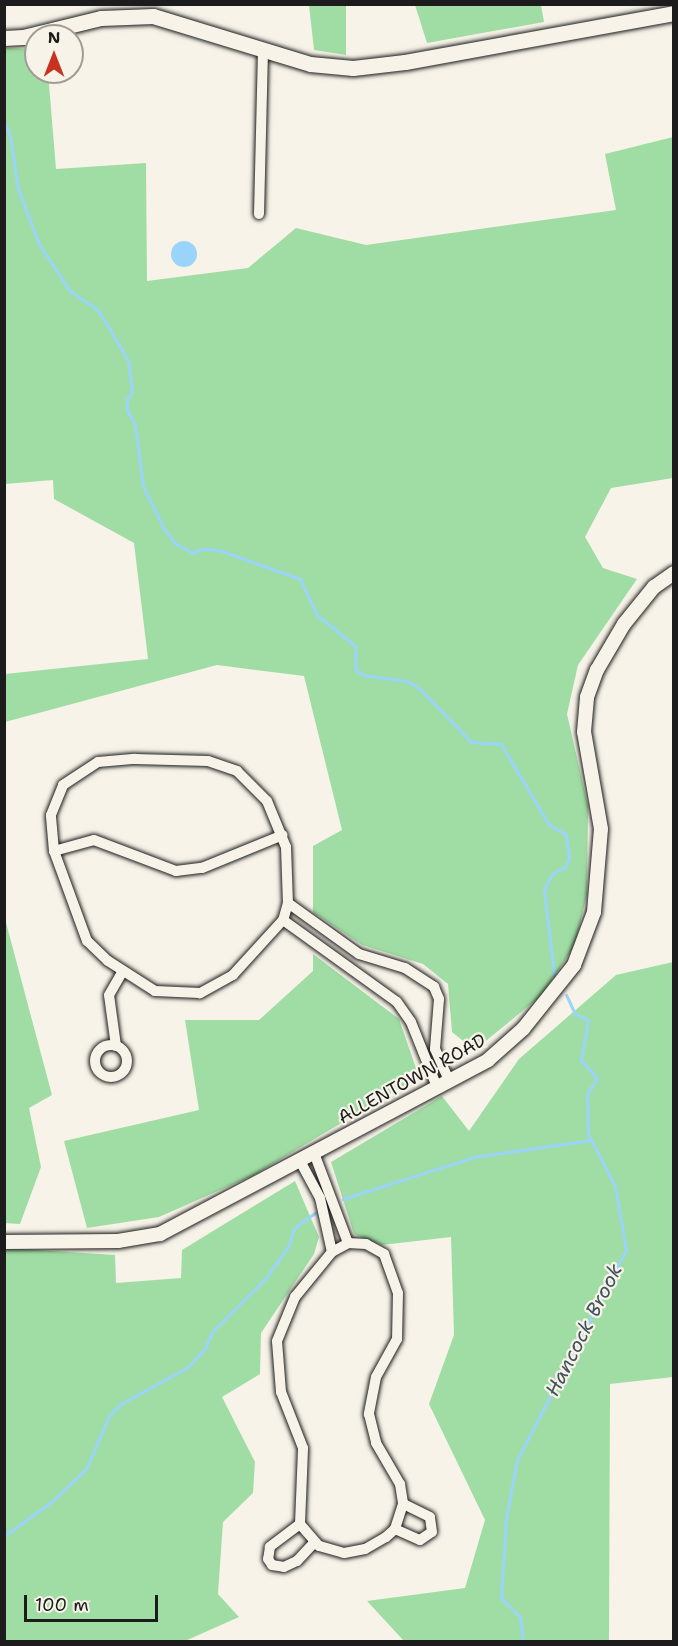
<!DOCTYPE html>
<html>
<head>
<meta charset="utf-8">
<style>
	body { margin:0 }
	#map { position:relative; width:678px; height:1646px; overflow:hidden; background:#f7f3e8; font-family:"Shantell Sans",sans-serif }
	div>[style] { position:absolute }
	.green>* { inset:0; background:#a0dda4 }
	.water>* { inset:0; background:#9ad4fb }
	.round { border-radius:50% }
	.stream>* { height:3px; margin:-1.5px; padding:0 1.5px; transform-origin:1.5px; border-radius:1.5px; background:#9ad4fb }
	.roads { filter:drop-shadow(0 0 2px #1c1c1c) drop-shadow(0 0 2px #1c1c1c) }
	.minor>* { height:10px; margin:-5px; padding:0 5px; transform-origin:5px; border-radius:5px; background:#f7f3e8 }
	.minor>.ring { margin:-5px; padding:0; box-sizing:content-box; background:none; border:10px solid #f7f3e8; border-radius:50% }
	.tertiary>* { height:14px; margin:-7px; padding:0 7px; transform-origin:7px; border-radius:7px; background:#f7f3e8 }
	.secondary>* { height:15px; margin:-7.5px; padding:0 7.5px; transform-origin:7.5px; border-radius:7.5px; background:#f7f3e8 }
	span { translate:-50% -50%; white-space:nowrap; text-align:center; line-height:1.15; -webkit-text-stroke:4.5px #f7f3e8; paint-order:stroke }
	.street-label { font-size:18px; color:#1c1c1c }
	.water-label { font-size:20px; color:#42535f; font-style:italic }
	.frame { position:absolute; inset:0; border:6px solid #1c1c1c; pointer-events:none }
	.north { position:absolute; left:24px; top:24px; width:60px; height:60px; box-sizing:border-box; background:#f7f3e8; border:2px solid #9f9d96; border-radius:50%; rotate:0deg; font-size:16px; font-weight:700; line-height:24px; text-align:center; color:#1c1c1c }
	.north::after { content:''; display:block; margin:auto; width:21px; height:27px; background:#c8321e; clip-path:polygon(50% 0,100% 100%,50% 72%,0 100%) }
	.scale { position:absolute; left:24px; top:1595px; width:134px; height:27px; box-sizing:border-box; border:3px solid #1c1c1c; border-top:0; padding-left:8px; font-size:18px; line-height:21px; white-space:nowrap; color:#1c1c1c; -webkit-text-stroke:4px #f7f3e8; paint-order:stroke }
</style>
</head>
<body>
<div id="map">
	<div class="green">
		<div style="clip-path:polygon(309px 5px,346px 5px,346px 55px,314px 50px)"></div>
		<div style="clip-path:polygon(415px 5px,541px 5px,544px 22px,427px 43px)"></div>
		<div style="clip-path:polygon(5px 48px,36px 49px,36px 72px,48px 72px,56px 169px,146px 163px,147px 281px,248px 268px,296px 228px,366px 245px,616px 210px,605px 154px,673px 137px,673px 478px,611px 488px,585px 537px,603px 568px,637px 579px,578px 665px,567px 714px,588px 806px,587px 894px,575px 945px,542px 995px,482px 1044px,467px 1044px,452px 1032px,448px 984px,423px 964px,362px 945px,313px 912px,313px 846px,342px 830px,304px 676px,217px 665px,5px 722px,5px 674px,148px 659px,134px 543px,54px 499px,53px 480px,5px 484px)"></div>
		<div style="clip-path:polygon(4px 915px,52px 1095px,29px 1108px,41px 1167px,20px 1224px,4px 1223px)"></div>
		<div style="clip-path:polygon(313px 954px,399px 1019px,419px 1077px,252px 1176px,159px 1217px,87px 1228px,64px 1141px,199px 1110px,185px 1020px,259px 1020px,313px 971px)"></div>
		<div style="clip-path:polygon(673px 962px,673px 1377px,610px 1384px,609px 1641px,404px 1641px,367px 1601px,465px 1588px,485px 1520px,429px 1404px,454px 1335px,451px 1237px,382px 1245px,354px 1234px,331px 1162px,442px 1096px,469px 1131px,519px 1059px,616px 975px)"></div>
		<div style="clip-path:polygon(295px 1181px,319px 1237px,314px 1254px,261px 1333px,260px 1374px,222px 1397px,255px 1462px,253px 1493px,223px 1522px,218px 1594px,239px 1617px,185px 1641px,5px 1641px,4px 1248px,115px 1255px,116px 1283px,181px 1278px,182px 1250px)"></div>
	</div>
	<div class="water">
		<div class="round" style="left:171px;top:241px;width:26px;height:26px"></div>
	</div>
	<div class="stream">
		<div style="left:4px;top:122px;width:14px;rotate:65deg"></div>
		<div style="left:10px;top:135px;width:55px;rotate:81.6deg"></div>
		<div style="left:18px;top:189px;width:59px;rotate:69.1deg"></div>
		<div style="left:39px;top:244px;width:56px;rotate:56.6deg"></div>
		<div style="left:70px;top:291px;width:34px;rotate:34deg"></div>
		<div style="left:98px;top:310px;width:58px;rotate:59deg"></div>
		<div style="left:128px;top:360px;width:32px;rotate:83deg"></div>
		<div style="left:132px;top:392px;width:9px;rotate:126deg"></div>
		<div style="left:127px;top:399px;width:11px;rotate:90deg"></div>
		<div style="left:127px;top:410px;width:17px;rotate:62deg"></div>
		<div style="left:135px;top:425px;width:62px;rotate:82.5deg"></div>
		<div style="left:143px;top:486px;width:48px;rotate:64deg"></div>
		<div style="left:164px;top:529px;width:18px;rotate:52deg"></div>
		<div style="left:175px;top:543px;width:20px;rotate:30deg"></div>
		<div style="left:192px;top:553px;width:11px;rotate:-22deg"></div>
		<div style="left:202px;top:549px;width:17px;rotate:3deg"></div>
		<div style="left:219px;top:550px;width:86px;rotate:19.7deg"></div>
		<div style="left:300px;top:579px;width:38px;rotate:65deg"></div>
		<div style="left:316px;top:614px;width:50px;rotate:39.4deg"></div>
		<div style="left:355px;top:646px;width:24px;rotate:88deg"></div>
		<div style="left:356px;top:670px;width:9px;rotate:36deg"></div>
		<div style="left:363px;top:675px;width:44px;rotate:7.8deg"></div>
		<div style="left:407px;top:681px;width:15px;rotate:32deg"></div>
		<div style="left:420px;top:689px;width:74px;rotate:46.1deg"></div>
		<div style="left:471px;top:742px;width:30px;rotate:4deg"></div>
		<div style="left:501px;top:744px;width:94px;rotate:59.3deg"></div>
		<div style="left:549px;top:825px;width:19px;rotate:28deg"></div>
		<div style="left:566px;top:834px;width:24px;rotate:83deg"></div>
		<div style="left:569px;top:858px;width:10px;rotate:114deg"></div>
		<div style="left:565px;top:867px;width:15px;rotate:152deg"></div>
		<div style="left:552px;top:874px;width:17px;rotate:118deg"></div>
		<div style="left:544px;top:889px;width:87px;rotate:83.4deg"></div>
		<div style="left:343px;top:1199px;width:138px;rotate:-17.8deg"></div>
		<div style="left:474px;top:1157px;width:118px;rotate:-8.3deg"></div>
		<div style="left:4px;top:1536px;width:58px;rotate:-35.9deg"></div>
		<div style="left:51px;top:1502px;width:48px;rotate:-43.3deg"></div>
		<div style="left:86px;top:1469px;width:58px;rotate:-66.5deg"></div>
		<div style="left:109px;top:1416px;width:17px;rotate:-45deg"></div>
		<div style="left:121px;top:1404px;width:77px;rotate:-28.9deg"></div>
		<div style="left:188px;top:1367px;width:25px;rotate:-48deg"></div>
		<div style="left:205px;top:1348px;width:17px;rotate:-66deg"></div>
		<div style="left:212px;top:1332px;width:76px;rotate:-45deg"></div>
		<div style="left:266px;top:1278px;width:38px;rotate:-55deg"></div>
		<div style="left:288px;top:1247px;width:20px;rotate:-72deg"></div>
		<div style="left:294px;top:1228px;width:26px;rotate:-36deg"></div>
		<div style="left:523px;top:1642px;width:25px;rotate:-97deg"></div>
		<div style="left:520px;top:1617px;width:27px;rotate:-135deg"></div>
		<div style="left:501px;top:1598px;width:80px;rotate:-86.4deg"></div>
		<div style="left:506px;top:1518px;width:59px;rotate:-79.3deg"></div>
		<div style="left:517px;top:1460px;width:237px;rotate:-62.6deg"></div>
		<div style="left:626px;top:1250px;width:65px;rotate:-99.8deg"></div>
		<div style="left:615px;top:1186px;width:59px;rotate:-117.4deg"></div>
		<div style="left:588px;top:1134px;width:40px;rotate:-91.4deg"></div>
		<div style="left:587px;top:1094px;width:19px;rotate:-58deg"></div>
		<div style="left:597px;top:1078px;width:24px;rotate:-132deg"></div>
		<div style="left:581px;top:1060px;width:41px;rotate:-80.1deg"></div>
		<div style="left:588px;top:1020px;width:14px;rotate:-155deg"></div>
		<div style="left:575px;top:1014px;width:21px;rotate:-115deg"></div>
	</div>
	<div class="roads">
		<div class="minor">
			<div style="left:259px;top:214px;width:163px;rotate:-88.6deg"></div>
			<div style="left:135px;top:759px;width:73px;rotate:1.6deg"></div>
			<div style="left:208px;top:761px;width:31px;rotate:19deg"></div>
			<div style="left:237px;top:771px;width:42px;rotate:45deg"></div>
			<div style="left:267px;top:801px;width:50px;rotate:67.6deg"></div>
			<div style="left:286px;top:847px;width:56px;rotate:88deg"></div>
			<div style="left:288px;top:903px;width:18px;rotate:106deg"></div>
			<div style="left:283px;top:920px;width:74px;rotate:132.3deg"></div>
			<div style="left:233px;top:975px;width:38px;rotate:151deg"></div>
			<div style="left:200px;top:993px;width:45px;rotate:-177.5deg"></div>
			<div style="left:155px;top:991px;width:56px;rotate:-147.4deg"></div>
			<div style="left:108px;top:961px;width:29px;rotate:-136deg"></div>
			<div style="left:87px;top:941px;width:96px;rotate:-110.1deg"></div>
			<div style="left:54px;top:851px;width:36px;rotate:-95deg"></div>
			<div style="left:51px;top:815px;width:32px;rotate:-68deg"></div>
			<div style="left:63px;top:785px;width:42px;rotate:-33.3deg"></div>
			<div style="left:98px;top:762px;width:37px;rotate:-5deg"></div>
			<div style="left:54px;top:851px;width:41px;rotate:-15.4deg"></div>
			<div style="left:94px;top:840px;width:88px;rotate:20.7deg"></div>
			<div style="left:176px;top:871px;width:26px;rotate:-7deg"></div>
			<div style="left:202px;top:868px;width:87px;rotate:-22.2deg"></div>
			<div style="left:288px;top:903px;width:87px;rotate:35.7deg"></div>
			<div style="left:359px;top:954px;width:48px;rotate:16.9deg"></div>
			<div style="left:405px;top:968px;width:35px;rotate:33deg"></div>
			<div style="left:434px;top:987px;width:13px;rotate:67deg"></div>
			<div style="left:439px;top:999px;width:50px;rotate:94.6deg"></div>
			<div style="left:435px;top:1049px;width:35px;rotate:66deg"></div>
			<div style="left:283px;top:920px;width:140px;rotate:35.7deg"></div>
			<div style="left:397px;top:1002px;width:24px;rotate:55deg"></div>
			<div style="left:411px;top:1022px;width:70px;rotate:68.2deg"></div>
			<div class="ring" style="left:95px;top:1045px;width:22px;height:22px"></div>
			<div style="left:116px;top:1046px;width:51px;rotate:-97.8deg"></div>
			<div style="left:109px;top:995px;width:28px;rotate:-60deg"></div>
			<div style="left:314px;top:1153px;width:96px;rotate:69.3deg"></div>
			<div style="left:300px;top:1161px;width:42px;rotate:61.6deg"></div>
			<div style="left:320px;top:1198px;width:55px;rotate:77.5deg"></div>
			<div style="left:348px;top:1243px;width:18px;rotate:3deg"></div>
			<div style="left:366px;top:1244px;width:21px;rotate:29deg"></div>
			<div style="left:384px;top:1254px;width:41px;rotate:70.3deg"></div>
			<div style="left:398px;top:1293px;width:46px;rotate:91.2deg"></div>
			<div style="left:397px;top:1339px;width:43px;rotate:118.9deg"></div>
			<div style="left:376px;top:1377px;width:38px;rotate:101deg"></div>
			<div style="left:369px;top:1414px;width:30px;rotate:76deg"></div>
			<div style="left:376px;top:1443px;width:48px;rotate:59.7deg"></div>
			<div style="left:400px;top:1484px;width:20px;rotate:81deg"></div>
			<div style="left:403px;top:1504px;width:26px;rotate:108deg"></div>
			<div style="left:395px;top:1529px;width:12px;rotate:138deg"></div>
			<div style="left:386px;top:1537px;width:24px;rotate:150deg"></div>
			<div style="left:365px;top:1549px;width:21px;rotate:169deg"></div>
			<div style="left:344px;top:1553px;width:26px;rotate:-164deg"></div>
			<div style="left:319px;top:1546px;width:29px;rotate:-131deg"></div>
			<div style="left:300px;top:1524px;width:76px;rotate:-87.7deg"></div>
			<div style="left:303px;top:1448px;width:60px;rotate:-111.4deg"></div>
			<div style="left:281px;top:1392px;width:51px;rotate:-94.5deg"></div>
			<div style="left:277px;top:1341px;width:48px;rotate:-67.8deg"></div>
			<div style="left:295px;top:1297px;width:58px;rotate:-50.6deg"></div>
			<div style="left:332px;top:1252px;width:18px;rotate:-29deg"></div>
			<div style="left:300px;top:1524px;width:38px;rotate:143deg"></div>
			<div style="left:270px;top:1547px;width:12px;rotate:99deg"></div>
			<div style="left:268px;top:1559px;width:7px;rotate:56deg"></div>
			<div style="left:272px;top:1565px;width:12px;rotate:9deg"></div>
			<div style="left:284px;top:1567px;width:14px;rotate:-25deg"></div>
			<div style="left:297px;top:1561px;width:25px;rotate:-47deg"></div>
			<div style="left:395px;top:1529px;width:27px;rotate:24deg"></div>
			<div style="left:420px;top:1540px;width:14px;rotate:-34deg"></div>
			<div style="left:432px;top:1532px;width:15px;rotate:-98deg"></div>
			<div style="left:430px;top:1517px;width:30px;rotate:-154deg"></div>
		</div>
		<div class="tertiary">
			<div style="left:4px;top:1242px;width:114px;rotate:-0.5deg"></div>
			<div style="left:118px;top:1241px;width:43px;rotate:-9.5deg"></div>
			<div style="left:160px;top:1234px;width:371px;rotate:-27.9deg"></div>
			<div style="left:488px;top:1060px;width:47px;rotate:-41.5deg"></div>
			<div style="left:523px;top:1029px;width:82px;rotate:-51.4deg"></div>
			<div style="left:574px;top:965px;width:57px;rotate:-69.3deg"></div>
			<div style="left:594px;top:912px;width:83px;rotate:-85.2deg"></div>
			<div style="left:601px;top:829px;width:98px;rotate:-99.9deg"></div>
			<div style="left:584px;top:732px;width:35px;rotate:-85deg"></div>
			<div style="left:587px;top:697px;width:29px;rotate:-70deg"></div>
			<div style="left:597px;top:670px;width:53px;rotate:-59.6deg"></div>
			<div style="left:624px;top:624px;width:48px;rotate:-51deg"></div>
			<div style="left:654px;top:587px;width:24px;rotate:-35deg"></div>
		</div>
		<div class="secondary">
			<div style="left:4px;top:38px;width:19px;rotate:-3deg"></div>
			<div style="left:23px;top:37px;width:80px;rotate:-13.7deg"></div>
			<div style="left:101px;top:18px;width:52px;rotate:-2.2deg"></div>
			<div style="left:153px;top:16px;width:164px;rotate:17deg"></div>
			<div style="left:310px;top:64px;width:43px;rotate:5.3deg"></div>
			<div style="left:353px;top:68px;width:52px;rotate:-6.6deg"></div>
			<div style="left:405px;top:62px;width:273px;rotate:-10.3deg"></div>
		</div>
	</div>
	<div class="street-label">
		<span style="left:412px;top:1079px;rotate:-29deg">ALLENTOWN ROAD</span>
	</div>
	<div class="water-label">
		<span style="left:584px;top:1330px;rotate:-63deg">Hancock Brook</span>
	</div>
	<div class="frame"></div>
	<div class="north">N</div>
	<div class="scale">100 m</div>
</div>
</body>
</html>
